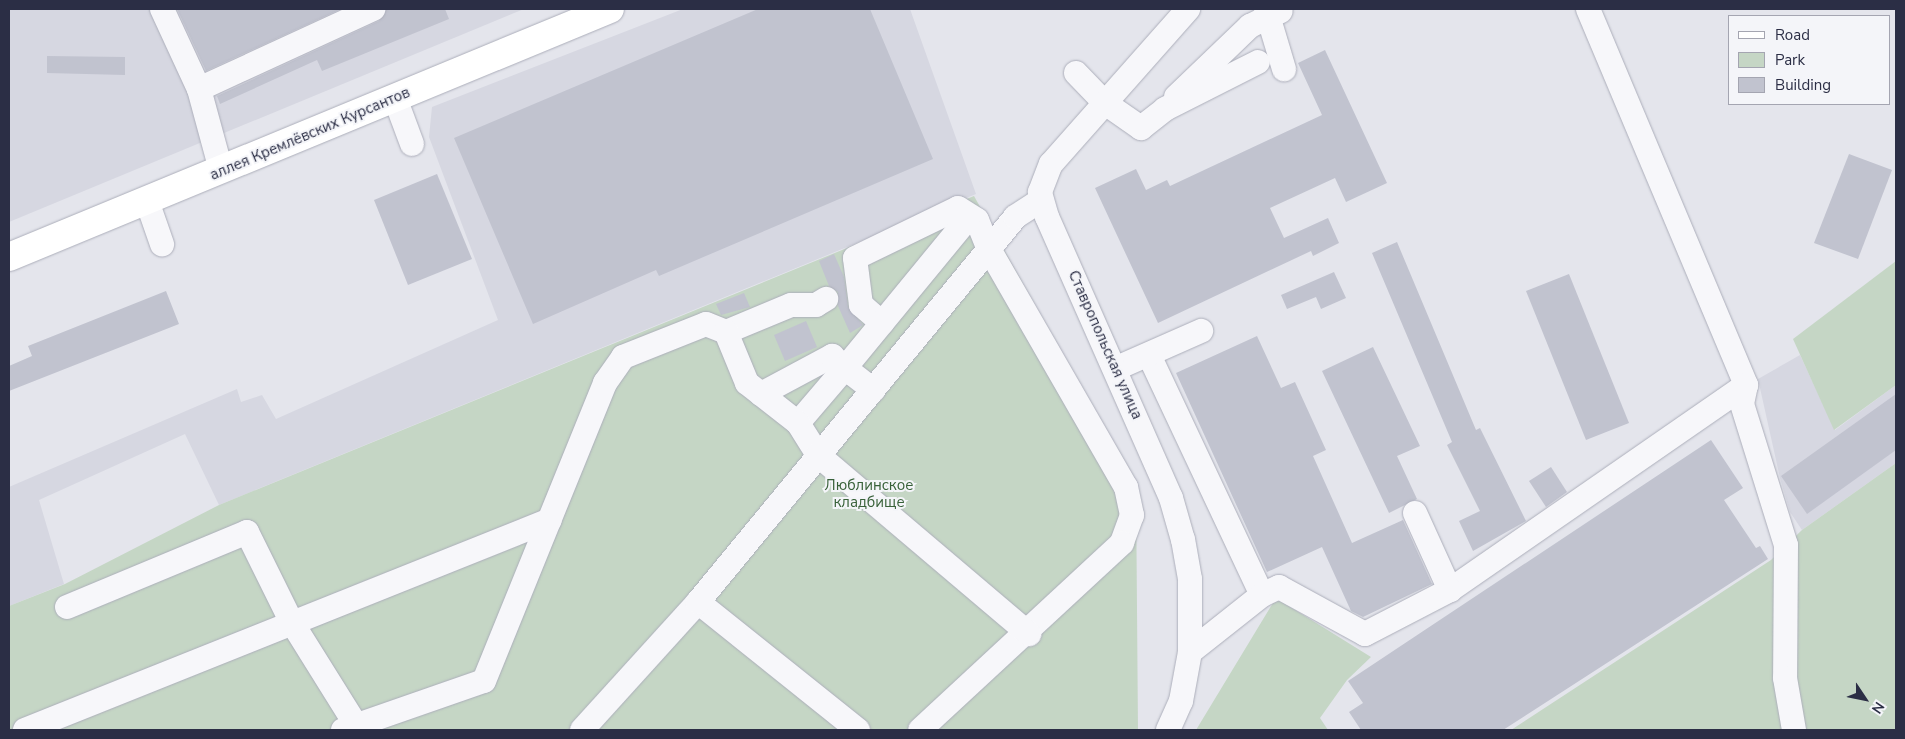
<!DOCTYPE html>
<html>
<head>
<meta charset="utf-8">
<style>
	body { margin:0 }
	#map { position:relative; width:1905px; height:739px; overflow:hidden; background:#e4e5ec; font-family:"Nunito Sans",sans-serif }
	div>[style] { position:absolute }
	.built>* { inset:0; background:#d6d7e1 }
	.green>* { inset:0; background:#c5d6c5 }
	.building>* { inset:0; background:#c1c3cf }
	.roads { filter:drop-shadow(0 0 1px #acaeba) drop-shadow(0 0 1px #acaeba) }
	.minor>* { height:24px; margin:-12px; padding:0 12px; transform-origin:12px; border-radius:12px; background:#f7f7fa }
	.major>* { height:28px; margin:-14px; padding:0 14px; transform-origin:14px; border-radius:14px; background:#fff }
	span { translate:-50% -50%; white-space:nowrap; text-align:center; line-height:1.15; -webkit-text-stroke:4px #f4f5f9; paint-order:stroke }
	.street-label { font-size:15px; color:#2b2e45 }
	.park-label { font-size:15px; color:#386139 }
	.frame { position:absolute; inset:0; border:10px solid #2b2e45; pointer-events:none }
	.legend { position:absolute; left:1728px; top:15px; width:162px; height:90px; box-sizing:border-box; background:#f4f5f9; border:1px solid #a4a5b1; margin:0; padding:6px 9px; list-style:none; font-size:15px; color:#2b2e45 }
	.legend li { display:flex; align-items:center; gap:10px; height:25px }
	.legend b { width:25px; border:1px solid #a4a5b1 }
	.north { position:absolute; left:1840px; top:674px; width:50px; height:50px; -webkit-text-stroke:4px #f4f5f9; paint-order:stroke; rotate:124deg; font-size:14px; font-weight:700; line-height:20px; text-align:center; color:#2b2e45 }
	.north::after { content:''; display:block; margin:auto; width:18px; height:22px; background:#2b2e45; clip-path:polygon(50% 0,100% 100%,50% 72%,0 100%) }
</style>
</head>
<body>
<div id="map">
	<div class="built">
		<div style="clip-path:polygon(9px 9px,524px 9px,9px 222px)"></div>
		<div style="clip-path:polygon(683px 9px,910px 9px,976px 194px,219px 505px,185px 434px,39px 500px,64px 584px,9px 606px,9px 487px,237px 389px,241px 402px,262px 395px,276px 419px,498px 320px,429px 137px,432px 107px)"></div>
		<div style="clip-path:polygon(1800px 355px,1835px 430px,1896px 385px,1896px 463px,1802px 530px,1790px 512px,1780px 478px,1758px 379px)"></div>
	</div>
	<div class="green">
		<div style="clip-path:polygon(974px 196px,1136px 486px,1138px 730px,9px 730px,9px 606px,65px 584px,219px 505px)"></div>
		<div style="clip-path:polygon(1896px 261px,1896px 385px,1834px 430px,1793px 339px)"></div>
		<div style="clip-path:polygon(1896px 463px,1896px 730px,1511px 730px,1771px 560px,1802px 530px)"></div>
		<div style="clip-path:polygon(1276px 598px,1371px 657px,1347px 680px,1320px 718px,1328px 730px,1196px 730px)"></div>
	</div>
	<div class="building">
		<div style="clip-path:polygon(177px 9px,341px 9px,206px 71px)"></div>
		<div style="clip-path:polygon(386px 9px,445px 9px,449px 19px,322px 71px,317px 60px,220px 104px,217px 96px,379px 21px)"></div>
		<div style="clip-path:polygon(758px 9px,870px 9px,933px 159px,659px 276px,656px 270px,533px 324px,454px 138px)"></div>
		<div style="clip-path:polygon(1325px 50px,1387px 183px,1346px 202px,1335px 178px,1270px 208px,1284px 238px,1328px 218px,1339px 243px,1313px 256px,1311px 251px,1158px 323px,1095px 188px,1136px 169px,1146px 190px,1167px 180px,1170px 186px,1322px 115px,1298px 63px)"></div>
		<div style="clip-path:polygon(47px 56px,125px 57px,125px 75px,47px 73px)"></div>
		<div style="clip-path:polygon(1849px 154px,1892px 170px,1858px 259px,1814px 243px)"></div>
		<div style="clip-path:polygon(437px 174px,472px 259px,408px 285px,374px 200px)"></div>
		<div style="clip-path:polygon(1397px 242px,1476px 430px,1480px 428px,1526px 521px,1473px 551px,1459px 521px,1480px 511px,1447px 445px,1452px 442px,1372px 253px)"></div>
		<div style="clip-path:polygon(834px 254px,844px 277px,848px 307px,863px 325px,850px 333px,838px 306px,838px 292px,829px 286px,819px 261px)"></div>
		<div style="clip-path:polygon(1334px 272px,1346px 298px,1321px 309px,1316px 297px,1287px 309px,1281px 295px)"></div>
		<div style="clip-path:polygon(1569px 274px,1629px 423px,1586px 440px,1526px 291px)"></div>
		<div style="clip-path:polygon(166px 291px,179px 324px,9px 391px,9px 366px,32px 356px,28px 346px)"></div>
		<div style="clip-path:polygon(744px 293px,750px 307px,721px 315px,716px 304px)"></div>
		<div style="clip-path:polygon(806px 321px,817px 347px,785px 361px,774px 335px)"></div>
		<div style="clip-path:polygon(1257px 336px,1281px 388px,1295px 382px,1326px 450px,1313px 456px,1352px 543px,1403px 520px,1432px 584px,1363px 617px,1351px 611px,1322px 547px,1267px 572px,1176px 373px)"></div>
		<div style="clip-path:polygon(1373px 347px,1420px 446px,1397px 456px,1417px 499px,1389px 513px,1322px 371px)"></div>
		<div style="clip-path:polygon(1896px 394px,1896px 450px,1807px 514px,1781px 476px)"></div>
		<div style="clip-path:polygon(1711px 440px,1743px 488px,1724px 500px,1756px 548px,1760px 546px,1768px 559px,1503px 730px,1361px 730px,1349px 712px,1363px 703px,1348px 681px)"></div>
		<div style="clip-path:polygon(1551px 467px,1567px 492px,1546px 507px,1529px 481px)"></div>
	</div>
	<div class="roads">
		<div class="minor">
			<div style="left:162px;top:9px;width:88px;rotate:65.2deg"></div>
			<div style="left:1266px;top:9px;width:63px;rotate:73.3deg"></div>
			<div style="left:1588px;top:9px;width:408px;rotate:67.2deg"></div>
			<div style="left:1746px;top:385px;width:19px;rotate:102deg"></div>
			<div style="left:1742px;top:404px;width:148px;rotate:72.7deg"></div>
			<div style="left:1786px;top:545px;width:133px;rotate:90.4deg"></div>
			<div style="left:1785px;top:678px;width:53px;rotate:80.2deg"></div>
			<div style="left:1076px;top:73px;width:42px;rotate:46deg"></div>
			<div style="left:1105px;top:103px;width:44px;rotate:34.8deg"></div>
			<div style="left:1141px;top:128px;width:31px;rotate:-38deg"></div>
			<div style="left:1165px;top:109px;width:104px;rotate:-26.8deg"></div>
			<div style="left:1176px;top:97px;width:103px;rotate:-43.8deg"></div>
			<div style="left:1250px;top:26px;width:34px;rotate:-26deg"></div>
			<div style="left:395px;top:98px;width:49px;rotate:69.7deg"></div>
			<div style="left:221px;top:170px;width:84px;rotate:-105.2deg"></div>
			<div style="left:199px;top:89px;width:192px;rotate:-24.7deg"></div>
			<div style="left:147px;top:201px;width:46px;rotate:70.8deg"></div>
			<div style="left:882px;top:323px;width:28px;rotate:-139deg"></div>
			<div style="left:861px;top:305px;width:47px;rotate:-97.3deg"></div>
			<div style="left:855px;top:258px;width:114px;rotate:-25.9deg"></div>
			<div style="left:958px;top:208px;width:22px;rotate:32deg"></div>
			<div style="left:977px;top:220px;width:31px;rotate:68deg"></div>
			<div style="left:989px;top:249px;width:275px;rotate:60.1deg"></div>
			<div style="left:1126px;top:487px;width:29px;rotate:78deg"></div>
			<div style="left:1132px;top:515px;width:30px;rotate:110deg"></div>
			<div style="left:1122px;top:543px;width:275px;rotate:137.2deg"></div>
			<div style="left:726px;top:332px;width:70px;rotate:-22.6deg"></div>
			<div style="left:791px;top:305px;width:25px"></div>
			<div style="left:816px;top:305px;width:12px;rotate:-31deg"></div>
			<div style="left:1149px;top:355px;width:265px;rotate:64.8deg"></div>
			<div style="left:1262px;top:595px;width:92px;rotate:141.6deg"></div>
			<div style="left:1117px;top:368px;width:92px;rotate:-23.8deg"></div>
			<div style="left:761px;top:394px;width:81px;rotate:-28.2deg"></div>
			<div style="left:832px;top:356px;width:18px;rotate:43deg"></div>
			<div style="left:845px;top:368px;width:194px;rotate:-50.6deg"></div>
			<div style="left:798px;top:423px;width:72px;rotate:-49.5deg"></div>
			<div style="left:845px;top:368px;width:36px;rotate:38deg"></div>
			<div style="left:1415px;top:513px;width:85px;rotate:65.6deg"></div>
			<div style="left:1450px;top:590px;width:360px;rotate:-34.7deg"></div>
			<div style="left:1262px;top:595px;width:19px;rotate:-25deg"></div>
			<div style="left:1279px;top:587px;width:98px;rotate:28.7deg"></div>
			<div style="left:1365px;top:634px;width:96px;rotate:-27.4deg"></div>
			<div style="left:698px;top:602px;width:205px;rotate:38.7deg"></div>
			<div style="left:67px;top:607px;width:195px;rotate:-22.6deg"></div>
			<div style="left:247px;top:532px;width:99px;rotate:63.7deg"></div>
			<div style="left:291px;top:621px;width:128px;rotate:58deg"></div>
			<div style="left:25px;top:730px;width:565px;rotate:-21.8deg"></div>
			<div style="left:343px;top:730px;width:149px;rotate:-19.2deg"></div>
			<div style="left:484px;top:681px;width:322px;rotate:-67.9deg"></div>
			<div style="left:605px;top:383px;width:32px;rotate:-55deg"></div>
			<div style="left:623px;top:357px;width:89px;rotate:-21.7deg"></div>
			<div style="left:706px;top:324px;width:22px;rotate:22deg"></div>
			<div style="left:726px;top:332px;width:55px;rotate:67.6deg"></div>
			<div style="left:747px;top:383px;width:65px;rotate:38.1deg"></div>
			<div style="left:798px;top:423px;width:38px;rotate:58deg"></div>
			<div style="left:818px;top:455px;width:277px;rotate:40.3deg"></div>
			<div style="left:582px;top:730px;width:173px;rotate:-47.8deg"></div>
			<div style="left:698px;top:602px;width:499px;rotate:-50.5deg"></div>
			<div style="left:1015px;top:217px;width:31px;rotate:-33deg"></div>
			<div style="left:1168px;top:730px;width:32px;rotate:-66deg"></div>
			<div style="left:1181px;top:701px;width:50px;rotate:-79.6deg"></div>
			<div style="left:1190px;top:652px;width:73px;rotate:-90deg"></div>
			<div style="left:1190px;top:579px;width:40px;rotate:-100deg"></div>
			<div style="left:1183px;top:540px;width:44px;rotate:-105.9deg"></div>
			<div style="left:1171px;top:498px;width:307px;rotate:-113.8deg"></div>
			<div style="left:1047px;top:217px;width:26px;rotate:-106deg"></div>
			<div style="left:1040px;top:192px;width:30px;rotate:-69deg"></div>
			<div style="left:1051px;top:164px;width:207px;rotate:-48.5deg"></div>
		</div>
		<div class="major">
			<div style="left:9px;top:257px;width:650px;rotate:-22.42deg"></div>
		</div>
	</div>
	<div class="street-label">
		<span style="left:310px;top:134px;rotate:-23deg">аллея Кремлёвских Курсантов</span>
		<span style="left:1105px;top:345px;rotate:66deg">Ставропольская улица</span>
	</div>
	<div class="park-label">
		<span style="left:869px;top:494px">Люблинское<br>кладбище</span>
	</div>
	<div class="frame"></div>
	<ul class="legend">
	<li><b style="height:6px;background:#fff"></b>Road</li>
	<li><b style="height:14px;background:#c5d6c5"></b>Park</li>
	<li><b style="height:14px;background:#c1c3cf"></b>Building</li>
	</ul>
	<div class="north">N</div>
</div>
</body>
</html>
